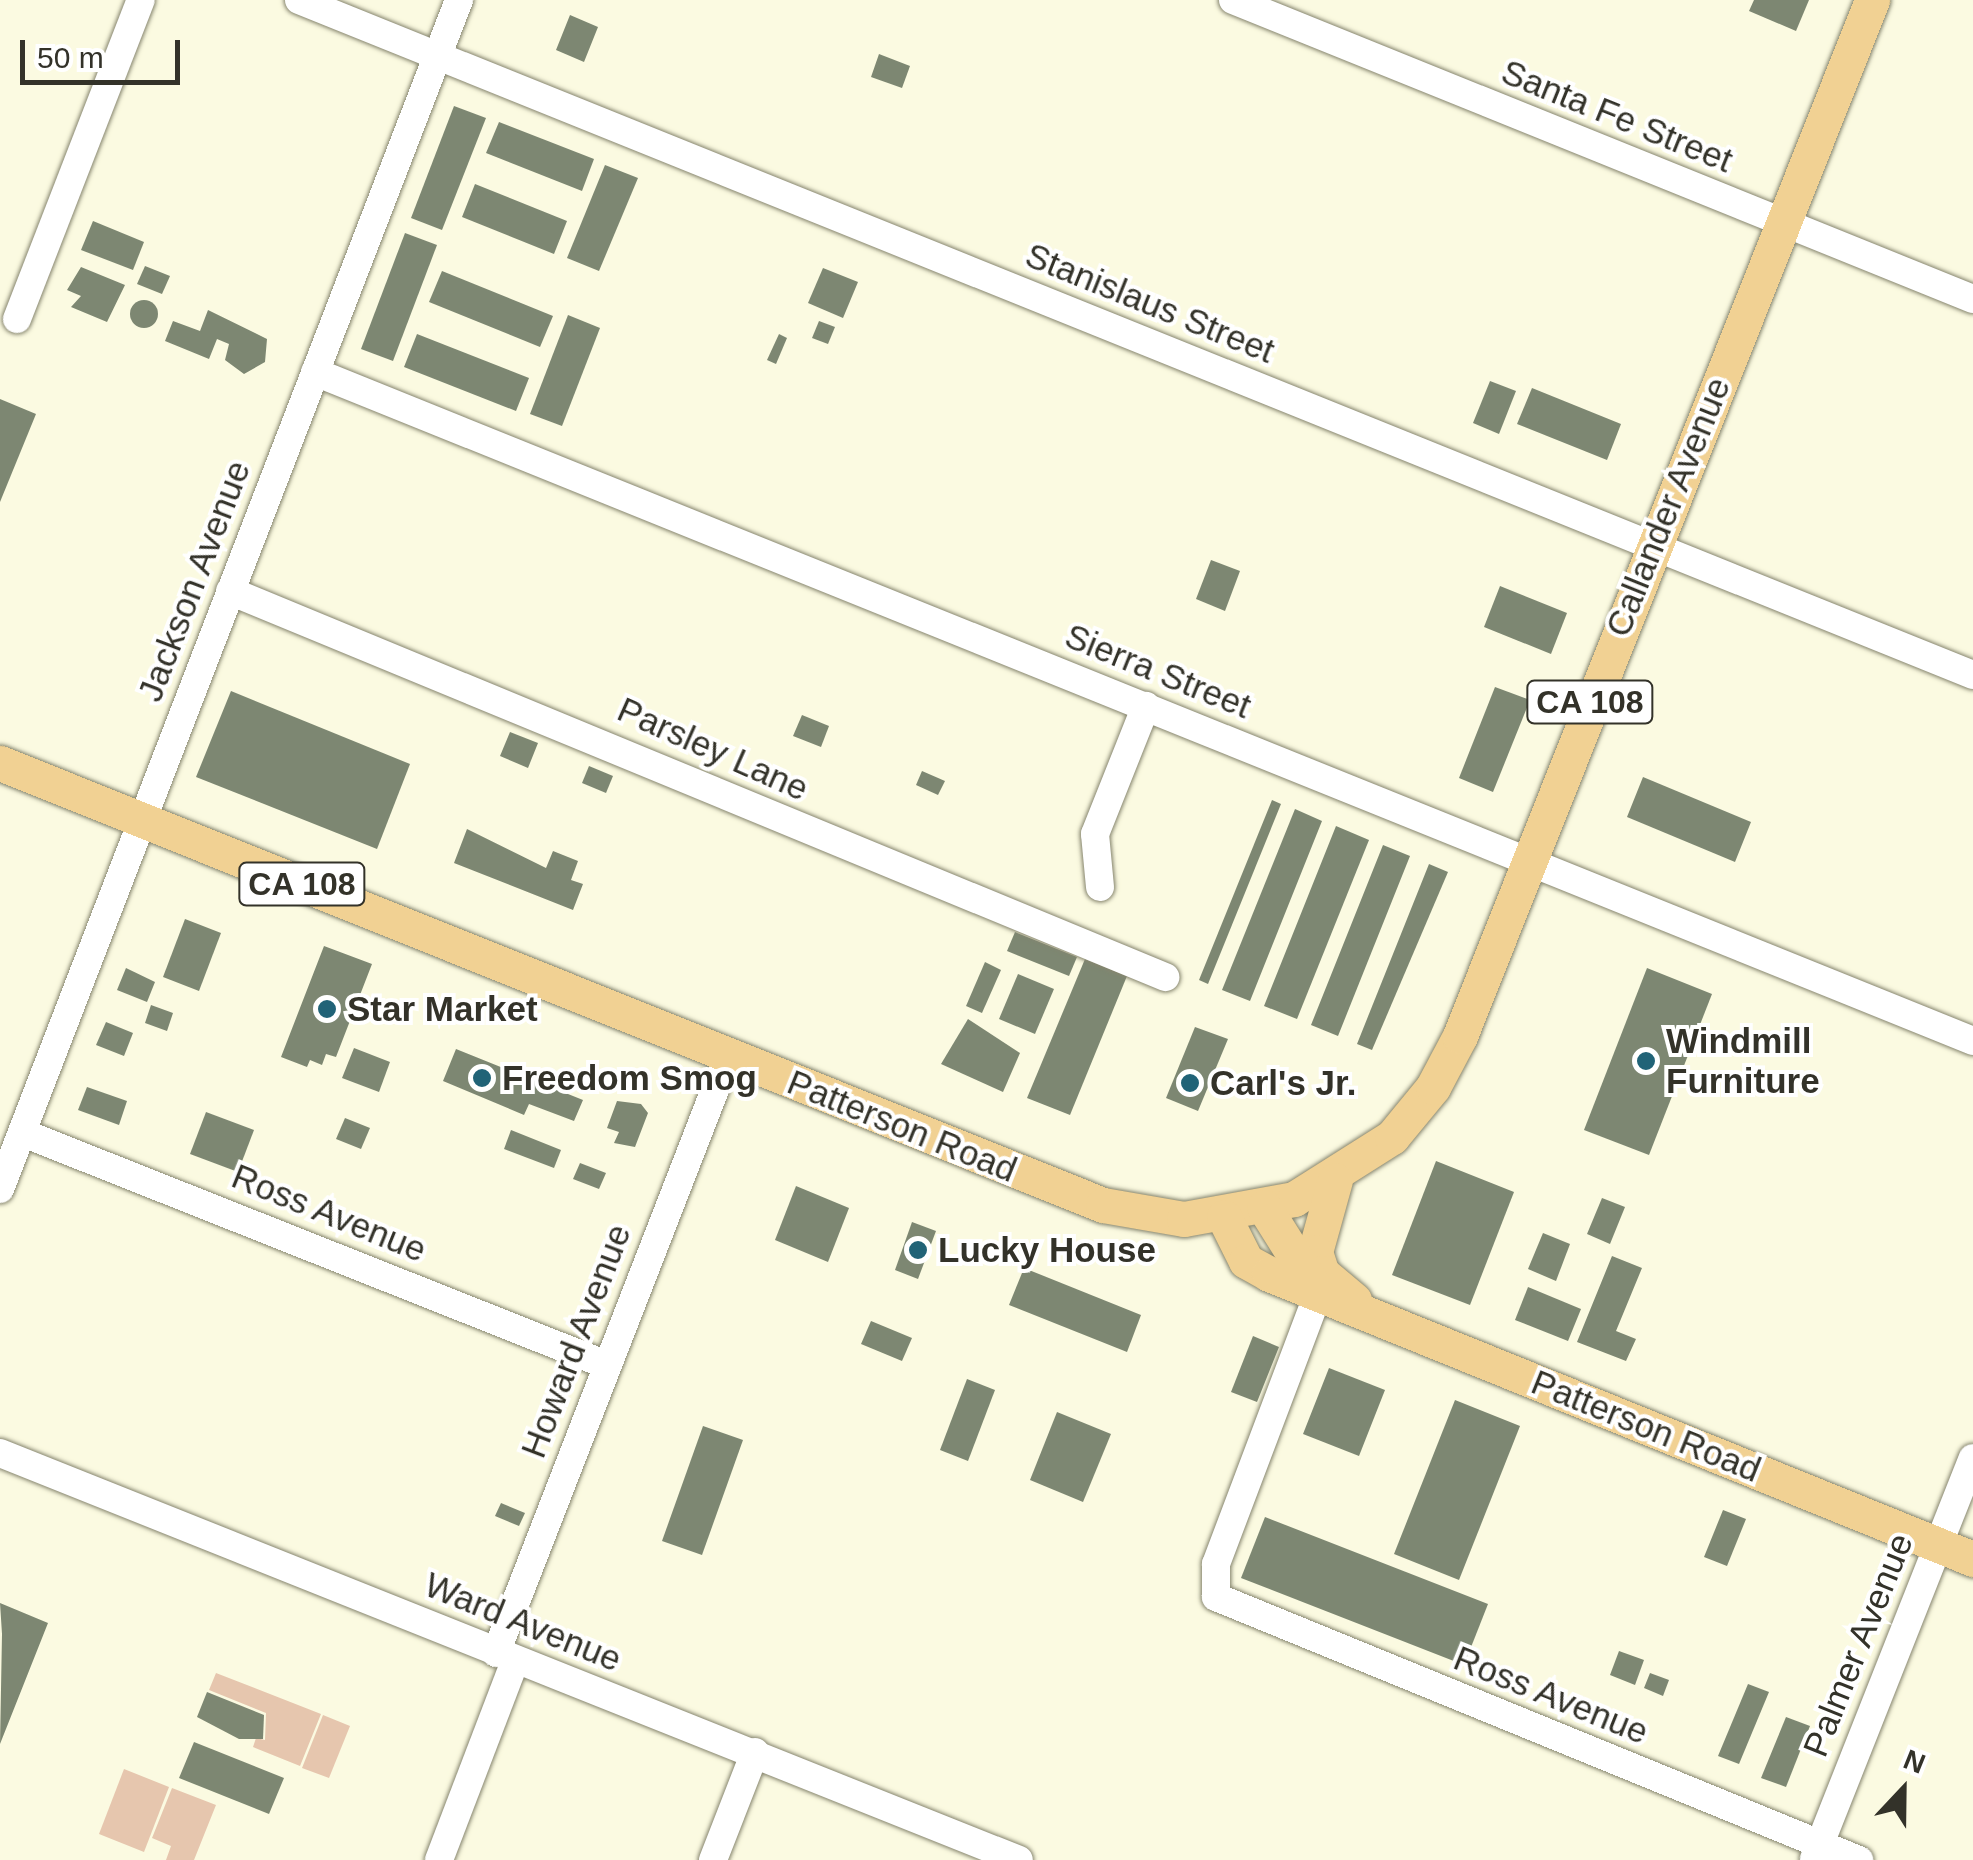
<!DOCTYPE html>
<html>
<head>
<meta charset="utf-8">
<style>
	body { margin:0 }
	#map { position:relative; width:1973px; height:1860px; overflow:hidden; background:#fbfae1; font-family:Arial,sans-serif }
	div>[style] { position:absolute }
	.green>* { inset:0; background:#e6c6ae }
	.building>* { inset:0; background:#7d8772 }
	.round { border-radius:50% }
	.roads { filter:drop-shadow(0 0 2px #86856e) drop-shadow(0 0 2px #86856e) }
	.minor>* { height:28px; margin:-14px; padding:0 14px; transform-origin:14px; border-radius:14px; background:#fff }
	.major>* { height:35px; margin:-17.5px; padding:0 17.5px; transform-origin:17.5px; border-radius:17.5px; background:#f1d193 }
	.dots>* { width:28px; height:28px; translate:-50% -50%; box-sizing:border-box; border:5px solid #fff; border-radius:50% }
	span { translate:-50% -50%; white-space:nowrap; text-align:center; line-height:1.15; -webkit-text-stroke:8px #fff; paint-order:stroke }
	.shield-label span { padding:2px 8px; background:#fff; border:2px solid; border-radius:8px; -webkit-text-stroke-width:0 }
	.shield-label { font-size:32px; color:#333229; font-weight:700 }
	.street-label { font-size:35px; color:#333229 }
	.poi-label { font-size:35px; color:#333229; font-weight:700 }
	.left { translate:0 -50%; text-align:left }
	.north { position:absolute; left:1853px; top:1740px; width:100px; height:100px; -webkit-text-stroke:8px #fff; paint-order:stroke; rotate:22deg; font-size:28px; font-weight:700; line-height:40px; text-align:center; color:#333229 }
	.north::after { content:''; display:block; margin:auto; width:35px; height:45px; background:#333229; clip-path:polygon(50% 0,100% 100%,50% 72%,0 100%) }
	.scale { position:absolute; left:20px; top:40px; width:160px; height:45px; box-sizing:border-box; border:5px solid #333229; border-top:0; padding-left:12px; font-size:30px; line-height:35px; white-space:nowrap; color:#333229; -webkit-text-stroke:8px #fff; paint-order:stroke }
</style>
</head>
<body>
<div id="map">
	<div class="green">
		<div style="clip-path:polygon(216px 1673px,321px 1714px,300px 1766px,253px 1747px,256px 1738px,265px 1740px,266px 1713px,209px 1690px)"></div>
		<div style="clip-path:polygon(323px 1715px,350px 1726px,329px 1778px,302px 1768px)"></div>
		<div style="clip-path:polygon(124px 1769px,169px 1787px,144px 1852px,99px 1834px)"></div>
		<div style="clip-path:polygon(172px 1788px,216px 1805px,194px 1860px,166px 1860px,171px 1846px,152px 1838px)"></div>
	</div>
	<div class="building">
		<div style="clip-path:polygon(1754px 0,1809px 0,1796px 31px,1749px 11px)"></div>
		<div style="clip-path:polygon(570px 15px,598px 27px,584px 62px,556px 50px)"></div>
		<div style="clip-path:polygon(879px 54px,910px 66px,902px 88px,871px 77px)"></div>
		<div style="clip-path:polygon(454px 106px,486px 118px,442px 230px,411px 218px)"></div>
		<div style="clip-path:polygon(499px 122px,594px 159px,582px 191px,486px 153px)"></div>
		<div style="clip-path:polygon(605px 165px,638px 178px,599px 271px,567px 258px)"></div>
		<div style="clip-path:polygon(475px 184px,567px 221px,554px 254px,462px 217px)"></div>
		<div style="clip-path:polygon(93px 221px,144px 242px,133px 270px,81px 250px)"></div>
		<div style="clip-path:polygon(405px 233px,437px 245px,393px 361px,361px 349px)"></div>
		<div style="clip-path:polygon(145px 266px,170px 276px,162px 294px,137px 284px)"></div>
		<div style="clip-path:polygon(81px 267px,125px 285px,107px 322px,71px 307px,81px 296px,67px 290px)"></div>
		<div style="clip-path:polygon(823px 268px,858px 282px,843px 318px,808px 303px)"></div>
		<div style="clip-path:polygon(442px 271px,553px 316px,540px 347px,429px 302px)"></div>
		<div class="round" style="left:130px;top:300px;width:28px;height:28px"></div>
		<div style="clip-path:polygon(208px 310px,267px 339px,265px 362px,244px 374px,225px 360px,229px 344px,217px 339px,209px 359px,165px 341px,173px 321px,200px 331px)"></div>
		<div style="clip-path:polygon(568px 315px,600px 328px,562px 426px,530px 414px)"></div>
		<div style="clip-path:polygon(819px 321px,835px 327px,828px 344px,812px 338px)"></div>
		<div style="clip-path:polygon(417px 334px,529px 378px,516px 411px,404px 367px)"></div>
		<div style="clip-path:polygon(779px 334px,787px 338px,776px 364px,767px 360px)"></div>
		<div style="clip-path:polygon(1490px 381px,1516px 391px,1499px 434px,1473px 423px)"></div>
		<div style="clip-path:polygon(1532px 388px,1621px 424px,1607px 460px,1517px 424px)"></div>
		<div style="clip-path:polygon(0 399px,36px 414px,0 502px)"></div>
		<div style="clip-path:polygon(1211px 560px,1240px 571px,1225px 611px,1196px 599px)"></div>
		<div style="clip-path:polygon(1500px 586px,1567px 613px,1551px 654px,1484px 627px)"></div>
		<div style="clip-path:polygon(1495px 687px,1530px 700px,1493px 792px,1459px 778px)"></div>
		<div style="clip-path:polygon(231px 691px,410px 764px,377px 849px,196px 777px)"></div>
		<div style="clip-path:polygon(802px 715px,829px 726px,821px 747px,793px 736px)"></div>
		<div style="clip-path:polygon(510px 732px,538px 743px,528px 768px,500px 756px)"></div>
		<div style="clip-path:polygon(589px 766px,613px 776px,606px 793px,582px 783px)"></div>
		<div style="clip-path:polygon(922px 771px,945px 781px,938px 795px,916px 785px)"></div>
		<div style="clip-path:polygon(1643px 777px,1751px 822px,1735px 862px,1627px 817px)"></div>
		<div style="clip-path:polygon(1272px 800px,1281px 804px,1208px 984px,1199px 980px)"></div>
		<div style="clip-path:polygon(1295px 809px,1322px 821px,1250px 1001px,1222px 990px)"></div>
		<div style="clip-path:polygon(1336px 826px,1369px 840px,1297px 1019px,1264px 1006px)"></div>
		<div style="clip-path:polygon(467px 829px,546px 868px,553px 851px,578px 861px,571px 880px,583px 884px,573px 910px,454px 863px)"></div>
		<div style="clip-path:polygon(1383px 845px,1410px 856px,1338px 1036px,1311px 1025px)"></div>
		<div style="clip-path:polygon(1429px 864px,1448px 872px,1372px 1050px,1357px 1044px)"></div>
		<div style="clip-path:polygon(185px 919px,221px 933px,199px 991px,163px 977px)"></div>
		<div style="clip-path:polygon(1015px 932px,1077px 957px,1069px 976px,1007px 951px)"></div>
		<div style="clip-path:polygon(324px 946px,372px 964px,336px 1057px,326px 1054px,322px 1065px,310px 1060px,307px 1067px,281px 1057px)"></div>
		<div style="clip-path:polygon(1085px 959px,1127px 976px,1070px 1115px,1027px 1098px)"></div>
		<div style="clip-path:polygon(985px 962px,1001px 970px,982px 1013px,966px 1006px)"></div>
		<div style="clip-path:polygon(126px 968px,155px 982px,147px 1002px,117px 990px)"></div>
		<div style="clip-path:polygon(1647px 968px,1712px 994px,1649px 1155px,1584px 1130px)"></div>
		<div style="clip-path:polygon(1018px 974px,1054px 989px,1035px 1034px,999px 1019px)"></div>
		<div style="clip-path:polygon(151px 1005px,173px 1013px,167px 1031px,145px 1023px)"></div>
		<div style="clip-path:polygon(968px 1019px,1020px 1053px,1003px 1092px,941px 1064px)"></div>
		<div style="clip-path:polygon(106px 1022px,133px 1033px,124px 1056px,96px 1045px)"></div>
		<div style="clip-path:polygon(1195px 1027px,1228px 1039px,1198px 1111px,1166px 1098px)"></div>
		<div style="clip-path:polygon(354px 1048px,390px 1062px,379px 1092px,342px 1078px)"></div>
		<div style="clip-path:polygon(456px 1049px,583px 1100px,574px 1121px,529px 1104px,524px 1115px,443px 1081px)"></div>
		<div style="clip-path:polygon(87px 1087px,127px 1101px,119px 1125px,78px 1110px)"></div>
		<div style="clip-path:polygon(617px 1101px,641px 1104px,648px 1113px,635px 1147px,614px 1143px,619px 1132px,607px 1128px)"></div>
		<div style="clip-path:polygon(206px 1112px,254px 1130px,238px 1172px,190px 1154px)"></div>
		<div style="clip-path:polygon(345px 1118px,370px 1128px,361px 1149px,336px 1139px)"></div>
		<div style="clip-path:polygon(511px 1130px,561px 1150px,554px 1168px,504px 1149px)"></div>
		<div style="clip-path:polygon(1436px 1161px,1514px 1192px,1470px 1305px,1392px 1275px)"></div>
		<div style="clip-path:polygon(580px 1163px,606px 1173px,599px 1189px,573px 1179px)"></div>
		<div style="clip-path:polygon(796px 1186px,849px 1208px,828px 1262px,775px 1240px)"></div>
		<div style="clip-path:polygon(1602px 1198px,1625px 1207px,1610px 1244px,1587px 1234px)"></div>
		<div style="clip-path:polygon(912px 1222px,936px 1231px,918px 1279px,895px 1270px)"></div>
		<div style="clip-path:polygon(1543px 1233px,1570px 1244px,1556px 1281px,1528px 1269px)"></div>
		<div style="clip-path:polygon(1612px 1256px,1642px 1268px,1616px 1331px,1636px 1339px,1626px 1361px,1577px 1342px)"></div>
		<div style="clip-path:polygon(1024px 1268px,1141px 1315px,1127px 1352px,1009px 1305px)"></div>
		<div style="clip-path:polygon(1528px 1287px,1581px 1309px,1568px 1341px,1515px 1320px)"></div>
		<div style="clip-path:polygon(871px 1321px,912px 1338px,902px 1361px,861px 1344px)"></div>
		<div style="clip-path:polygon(1253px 1336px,1279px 1347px,1257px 1402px,1231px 1392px)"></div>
		<div style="clip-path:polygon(1329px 1368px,1385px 1390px,1359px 1456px,1303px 1434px)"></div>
		<div style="clip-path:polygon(967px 1379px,995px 1390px,968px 1461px,940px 1450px)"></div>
		<div style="clip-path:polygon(1455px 1400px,1520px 1426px,1459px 1580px,1394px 1554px)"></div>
		<div style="clip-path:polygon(1057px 1412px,1111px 1434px,1083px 1502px,1030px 1480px)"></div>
		<div style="clip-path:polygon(703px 1426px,743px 1440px,702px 1555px,662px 1541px)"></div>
		<div style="clip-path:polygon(501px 1503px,525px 1513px,519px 1526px,495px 1516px)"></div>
		<div style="clip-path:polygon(1723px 1510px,1746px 1519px,1727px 1566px,1704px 1557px)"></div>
		<div style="clip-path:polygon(1265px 1517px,1488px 1604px,1464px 1665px,1241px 1578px)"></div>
		<div style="clip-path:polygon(0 1603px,48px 1623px,0 1744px,2px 1634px)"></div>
		<div style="clip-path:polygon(1619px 1651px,1644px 1660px,1635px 1685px,1610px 1675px)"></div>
		<div style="clip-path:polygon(1650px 1673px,1669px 1680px,1663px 1696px,1644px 1688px)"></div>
		<div style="clip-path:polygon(1748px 1684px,1769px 1692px,1739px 1764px,1718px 1756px)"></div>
		<div style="clip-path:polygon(207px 1692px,264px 1715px,263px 1739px,239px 1739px,197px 1717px)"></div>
		<div style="clip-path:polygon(1786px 1717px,1810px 1726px,1786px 1787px,1761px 1778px)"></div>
		<div style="clip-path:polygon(194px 1742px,284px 1778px,269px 1814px,179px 1778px)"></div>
	</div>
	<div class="roads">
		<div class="minor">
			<div style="left:299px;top:0;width:1805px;rotate:21.96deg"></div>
			<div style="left:1233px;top:0;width:798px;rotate:22deg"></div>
			<div style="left:17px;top:319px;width:342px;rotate:-68.8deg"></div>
			<div style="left:315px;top:372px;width:1788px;rotate:21.97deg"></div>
			<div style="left:230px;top:591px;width:1012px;rotate:22.43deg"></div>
			<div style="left:1100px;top:887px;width:53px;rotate:-95.4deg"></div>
			<div style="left:1095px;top:834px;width:138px;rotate:-68.3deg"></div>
			<div style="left:23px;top:1133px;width:628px;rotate:21.67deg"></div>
			<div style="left:0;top:1189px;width:1275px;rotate:-68.89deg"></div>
			<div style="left:1318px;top:1294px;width:289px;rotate:110.7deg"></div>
			<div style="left:1216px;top:1564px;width:33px;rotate:90deg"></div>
			<div style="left:1216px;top:1597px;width:695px;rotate:22.25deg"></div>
			<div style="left:0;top:1453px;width:1097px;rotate:21.77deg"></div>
			<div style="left:496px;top:1653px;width:640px;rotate:-68.76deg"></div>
			<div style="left:1814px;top:1859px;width:431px;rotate:-68.4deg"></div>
			<div style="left:439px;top:1860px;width:213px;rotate:-69.1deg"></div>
			<div style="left:713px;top:1860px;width:116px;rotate:-68.7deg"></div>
		</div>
		<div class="major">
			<div style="left:0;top:763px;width:1188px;rotate:21.84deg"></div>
			<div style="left:1103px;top:1205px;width:82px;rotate:9.8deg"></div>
			<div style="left:1184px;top:1219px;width:112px;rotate:-10.3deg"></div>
			<div style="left:1294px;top:1199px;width:116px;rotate:-32.3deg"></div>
			<div style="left:1392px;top:1137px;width:65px;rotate:-50.6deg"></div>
			<div style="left:1433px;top:1087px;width:58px;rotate:-62.1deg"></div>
			<div style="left:1460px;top:1036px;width:1115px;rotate:-68.31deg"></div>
			<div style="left:1335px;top:1180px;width:75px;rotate:105.5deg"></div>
			<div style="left:1315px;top:1252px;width:22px;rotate:72deg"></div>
			<div style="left:1322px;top:1273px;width:42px;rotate:40.2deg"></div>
			<div style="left:1264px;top:1207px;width:102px;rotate:57.9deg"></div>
			<div style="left:1224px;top:1217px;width:49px;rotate:63.4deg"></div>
			<div style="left:1246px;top:1261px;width:26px;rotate:29deg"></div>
			<div style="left:1269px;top:1274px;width:760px;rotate:22.04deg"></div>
		</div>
	</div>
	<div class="dots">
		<div style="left:327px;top:1009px;background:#216377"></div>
		<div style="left:1646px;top:1061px;background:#216377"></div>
		<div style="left:482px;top:1078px;background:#216377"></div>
		<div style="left:1190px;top:1083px;background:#216377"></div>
		<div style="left:918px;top:1250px;background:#216377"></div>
	</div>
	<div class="shield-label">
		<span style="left:1590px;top:702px">CA 108</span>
		<span style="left:302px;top:884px">CA 108</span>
	</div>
	<div class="street-label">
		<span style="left:1617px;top:116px;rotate:22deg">Santa Fe Street</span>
		<span style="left:1150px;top:303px;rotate:22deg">Stanislaus Street</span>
		<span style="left:1668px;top:507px;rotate:-68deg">Callander Avenue</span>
		<span style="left:194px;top:581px;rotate:-69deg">Jackson Avenue</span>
		<span style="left:1158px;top:671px;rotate:22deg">Sierra Street</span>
		<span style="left:713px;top:749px;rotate:24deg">Parsley Lane</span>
		<span style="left:902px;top:1126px;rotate:22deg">Patterson Road</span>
		<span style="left:329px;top:1213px;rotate:22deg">Ross Avenue</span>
		<span style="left:576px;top:1341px;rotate:-69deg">Howard Avenue</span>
		<span style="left:1646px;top:1426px;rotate:22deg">Patterson Road</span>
		<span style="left:523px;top:1622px;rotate:22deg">Ward Avenue</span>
		<span style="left:1858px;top:1645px;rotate:-68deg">Palmer Avenue</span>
		<span style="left:1551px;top:1695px;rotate:22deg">Ross Avenue</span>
	</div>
	<div class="poi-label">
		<span class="left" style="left:347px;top:1009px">Star Market</span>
		<span class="left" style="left:1666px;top:1061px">Windmill<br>Furniture</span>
		<span class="left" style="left:502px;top:1078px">Freedom Smog</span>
		<span class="left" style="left:1210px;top:1083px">Carl's Jr.</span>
		<span class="left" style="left:938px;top:1250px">Lucky House</span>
	</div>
	<div class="north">N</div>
	<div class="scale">50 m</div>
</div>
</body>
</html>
